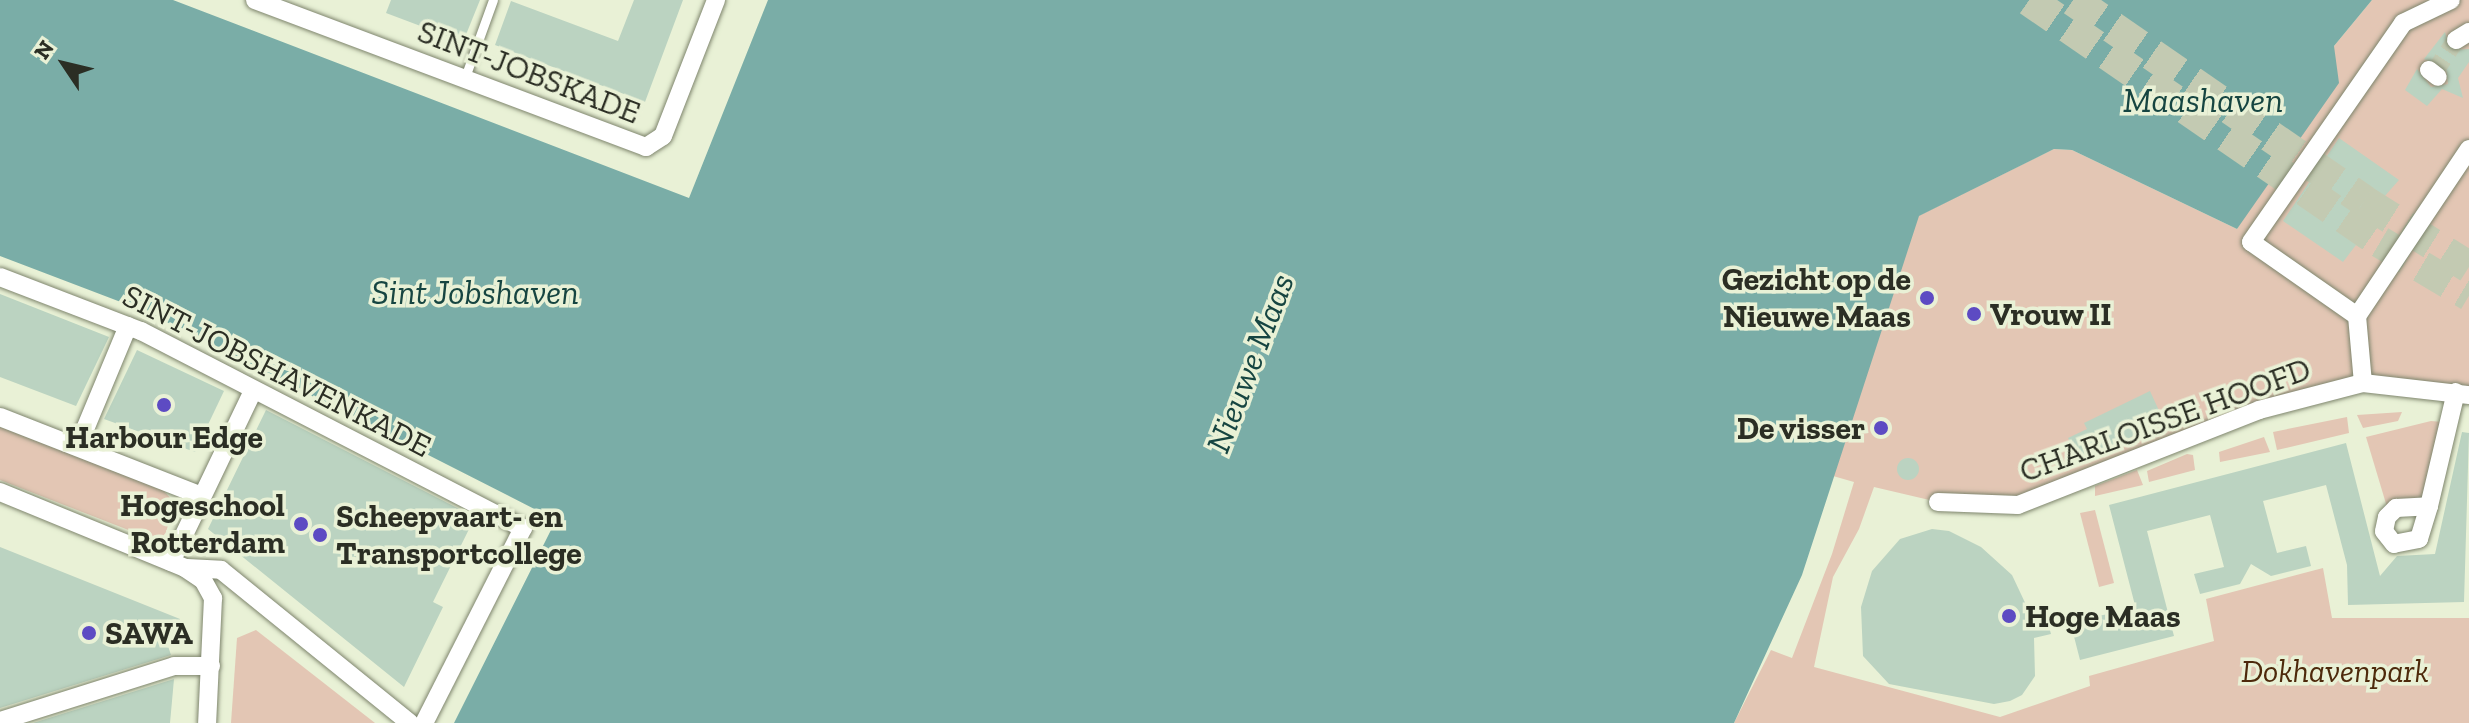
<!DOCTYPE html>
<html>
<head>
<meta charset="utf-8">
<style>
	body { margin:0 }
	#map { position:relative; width:2469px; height:723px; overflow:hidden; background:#e9f1d6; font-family:"Zilla Slab",serif }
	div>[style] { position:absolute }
	.green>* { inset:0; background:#e3c6b4 }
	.water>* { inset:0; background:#7aada7 }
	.building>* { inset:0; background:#bbd3c1 }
	.round { border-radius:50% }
	.street-tunnel>* { height:18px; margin-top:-9px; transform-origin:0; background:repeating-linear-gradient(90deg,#c3cab2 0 18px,transparent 0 27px) }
	.highway-tunnel>* { height:32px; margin-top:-16px; transform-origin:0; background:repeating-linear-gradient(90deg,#c3cab2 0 32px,transparent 0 48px) }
	.roads { filter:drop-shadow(0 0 2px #7e856d) drop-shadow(0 0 2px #7e856d) }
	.lane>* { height:9px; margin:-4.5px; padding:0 4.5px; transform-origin:4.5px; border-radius:4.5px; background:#fff }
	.street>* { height:18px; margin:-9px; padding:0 9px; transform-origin:9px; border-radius:9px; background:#fff }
	.dots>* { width:22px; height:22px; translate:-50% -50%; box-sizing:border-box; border:4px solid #e9f1d6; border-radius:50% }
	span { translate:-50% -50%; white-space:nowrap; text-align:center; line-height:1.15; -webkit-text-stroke:7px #e9f1d6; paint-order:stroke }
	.street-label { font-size:32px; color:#2b2e24 }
	.poi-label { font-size:32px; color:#2b2e24; font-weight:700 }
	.right { translate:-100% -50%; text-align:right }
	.left { translate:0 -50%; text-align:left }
	.park-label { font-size:32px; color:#4d290b; font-style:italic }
	.water-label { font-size:34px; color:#164541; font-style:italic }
	.north { position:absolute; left:24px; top:24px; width:80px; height:80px; -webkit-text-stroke:6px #e9f1d6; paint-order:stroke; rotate:305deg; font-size:22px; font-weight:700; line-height:32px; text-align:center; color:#2b2e24 }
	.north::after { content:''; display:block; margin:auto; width:28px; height:36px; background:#2b2e24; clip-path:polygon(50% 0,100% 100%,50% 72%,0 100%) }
</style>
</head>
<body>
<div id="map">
	<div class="green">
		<div style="clip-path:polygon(2372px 0,2469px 0,2469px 395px,2363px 383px,2292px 401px,2048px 495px,1938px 502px,1874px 487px,1859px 529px,1833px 577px,1814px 667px,2000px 717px,2090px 686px,2089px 676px,2214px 641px,2206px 599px,2323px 568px,2332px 618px,2469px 618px,2469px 723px,1734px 723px,1771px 650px,1792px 658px,1832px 554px,1854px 482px,1833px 476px,1918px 216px,2054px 149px,2072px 150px,2237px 229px,2334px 61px,2334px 46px)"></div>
		<div style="clip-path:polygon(2402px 412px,2398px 421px,2363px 428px,2357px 415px)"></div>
		<div style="clip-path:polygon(2347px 417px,2349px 433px,2277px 450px,2273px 432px)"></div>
		<div style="clip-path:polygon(2431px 421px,2443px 422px,2422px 498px,2387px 507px,2366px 437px)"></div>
		<div style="clip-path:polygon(0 427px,163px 490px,175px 503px,166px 532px,161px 540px,149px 538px,0 480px)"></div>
		<div style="clip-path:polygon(2264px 437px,2270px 452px,2220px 462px,2219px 452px)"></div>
		<div style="clip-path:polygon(2187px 454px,2193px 455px,2195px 470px,2149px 482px,2147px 471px)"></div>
		<div style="clip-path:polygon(2137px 470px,2143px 485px,2095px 496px,2095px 486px)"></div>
		<div style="clip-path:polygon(2095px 510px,2114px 583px,2099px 587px,2080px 513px)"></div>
		<div style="clip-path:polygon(256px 630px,375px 723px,231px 723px,237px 638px)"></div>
	</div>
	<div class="water">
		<div style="clip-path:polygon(0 0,173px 0,689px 198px,768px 0,2372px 0,2334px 46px,2339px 83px,2237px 229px,2072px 150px,2054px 149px,1919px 216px,1802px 575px,1734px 723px,454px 723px,556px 520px,147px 312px,0 256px)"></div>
	</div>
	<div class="building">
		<div style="clip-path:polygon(391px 0,480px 0,463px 42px,386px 13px)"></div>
		<div style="clip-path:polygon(634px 0,683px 0,645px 102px,495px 45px,511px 1px,618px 41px)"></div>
		<div style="clip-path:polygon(2445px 32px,2450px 50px,2469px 49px,2469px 62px,2458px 78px,2463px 98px,2442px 89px,2427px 106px,2405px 90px,2417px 69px,2431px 87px,2448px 84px,2446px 68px,2424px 59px)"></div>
		<div style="clip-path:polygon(2339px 138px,2399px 180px,2384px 197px,2393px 202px,2361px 248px,2356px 245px,2343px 262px,2283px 221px)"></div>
		<div style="clip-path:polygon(0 294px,109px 337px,76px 406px,0 377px)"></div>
		<div style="clip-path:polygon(137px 350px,224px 391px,195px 452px,104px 419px)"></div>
		<div style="clip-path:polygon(2150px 391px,2161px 415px,2144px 423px,2147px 429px,2126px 440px,2128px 444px,2080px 462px,2068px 438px,2087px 429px,2084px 423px)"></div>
		<div style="clip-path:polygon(266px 410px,475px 517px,433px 602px,443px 607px,404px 687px,208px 529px)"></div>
		<div style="clip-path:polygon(2462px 432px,2469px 433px,2464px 602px,2348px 605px,2347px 565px,2326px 485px,2263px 501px,2277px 553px,2306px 546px,2311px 566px,2271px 576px,2251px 564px,2240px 584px,2200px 594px,2194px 574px,2224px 567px,2210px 515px,2147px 531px,2174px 636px,2080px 660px,2070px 621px,2136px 609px,2109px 505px,2346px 443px,2380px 576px,2397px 556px,2435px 554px)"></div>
		<div class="round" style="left:1897px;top:458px;width:22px;height:22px"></div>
		<div style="clip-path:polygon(1932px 529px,1949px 531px,1981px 547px,2012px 575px,2028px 609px,2043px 605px,2051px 634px,2034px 638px,2035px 676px,2022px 695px,2010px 701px,1994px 704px,1889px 684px,1863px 656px,1861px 607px,1872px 571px,1900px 539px)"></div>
		<div style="clip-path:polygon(0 547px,180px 619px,178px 647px,168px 646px,171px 655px,0 708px)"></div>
		<div style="clip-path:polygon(174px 679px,170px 723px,33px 723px)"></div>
	</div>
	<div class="street-tunnel">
		<div style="left:2433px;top:74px;width:41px;rotate:-55.9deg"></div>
	</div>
	<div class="highway-tunnel">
		<div style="left:2029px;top:0;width:426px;rotate:34.6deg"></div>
		<div style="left:2380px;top:242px;width:104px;rotate:30.8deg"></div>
		<div style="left:2073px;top:0;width:354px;rotate:34.6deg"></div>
		<div style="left:2364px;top:201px;width:124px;rotate:32.2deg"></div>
	</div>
	<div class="roads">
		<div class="lane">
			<div style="left:464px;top:80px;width:85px;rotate:-70.1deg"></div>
		</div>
		<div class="street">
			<div style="left:255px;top:0;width:418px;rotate:20.6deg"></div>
			<div style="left:646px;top:147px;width:20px;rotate:-33deg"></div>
			<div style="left:663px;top:136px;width:146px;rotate:-68.7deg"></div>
			<div style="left:2456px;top:40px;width:15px;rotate:-32deg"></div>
			<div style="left:2429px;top:70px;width:11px;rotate:38deg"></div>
			<div style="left:2469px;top:149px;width:201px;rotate:123.8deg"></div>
			<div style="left:2357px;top:316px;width:67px;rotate:84.9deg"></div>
			<div style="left:2363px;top:383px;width:107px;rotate:6.5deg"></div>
			<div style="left:0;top:277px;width:151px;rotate:21deg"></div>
			<div style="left:141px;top:331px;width:430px;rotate:27.3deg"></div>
			<div style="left:523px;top:528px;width:219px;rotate:116.9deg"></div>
			<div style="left:2357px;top:316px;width:129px;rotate:-145.1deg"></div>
			<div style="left:2251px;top:242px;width:267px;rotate:-55.2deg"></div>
			<div style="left:2403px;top:23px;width:53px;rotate:-25.6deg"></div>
			<div style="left:0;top:417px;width:217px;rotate:21.4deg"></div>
			<div style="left:78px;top:446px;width:130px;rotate:-67.4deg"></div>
			<div style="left:0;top:492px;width:200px;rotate:22.3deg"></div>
			<div style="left:185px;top:568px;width:22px;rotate:34deg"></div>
			<div style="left:203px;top:580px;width:21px;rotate:61deg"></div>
			<div style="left:213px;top:598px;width:125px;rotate:92.7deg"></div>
			<div style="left:1938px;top:502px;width:80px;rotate:2.1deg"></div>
			<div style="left:2018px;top:505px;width:259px;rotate:-21.5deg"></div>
			<div style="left:2259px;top:410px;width:107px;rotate:-14.6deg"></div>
			<div style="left:2429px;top:506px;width:34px;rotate:107deg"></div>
			<div style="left:2419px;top:539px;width:25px;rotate:169deg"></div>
			<div style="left:2394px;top:544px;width:16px;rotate:-128deg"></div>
			<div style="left:2384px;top:531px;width:14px;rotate:-78deg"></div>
			<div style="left:2387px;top:517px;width:13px;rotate:-45deg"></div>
			<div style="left:2396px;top:508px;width:33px;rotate:-3deg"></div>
			<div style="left:2429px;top:506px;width:117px;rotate:-76.7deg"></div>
			<div style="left:171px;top:562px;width:190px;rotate:-64.4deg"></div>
			<div style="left:187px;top:568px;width:34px;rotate:3deg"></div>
			<div style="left:221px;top:570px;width:243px;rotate:39deg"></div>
			<div style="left:0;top:721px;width:182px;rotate:-17.5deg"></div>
			<div style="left:174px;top:666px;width:37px"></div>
		</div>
	</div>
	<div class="dots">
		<div style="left:1927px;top:298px;background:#5d4bc3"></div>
		<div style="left:1974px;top:314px;background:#5d4bc3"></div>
		<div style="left:164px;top:405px;background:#5d4bc3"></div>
		<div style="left:1881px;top:428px;background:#5d4bc3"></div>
		<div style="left:301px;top:524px;background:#5d4bc3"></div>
		<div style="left:320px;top:535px;background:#5d4bc3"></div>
		<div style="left:2009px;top:616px;background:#5d4bc3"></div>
		<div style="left:89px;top:633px;background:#5d4bc3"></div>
	</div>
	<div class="street-label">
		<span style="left:529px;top:72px;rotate:21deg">SINT-JOBSKADE</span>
		<span style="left:277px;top:371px;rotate:27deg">SINT-JOBSHAVENKADE</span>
		<span style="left:2165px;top:420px;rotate:-20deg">CHARLOISSE HOOFD</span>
	</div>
	<div class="poi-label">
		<span class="right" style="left:1911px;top:298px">Gezicht op de<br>Nieuwe Maas</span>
		<span class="left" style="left:1990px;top:314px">Vrouw II</span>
		<span class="right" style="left:1865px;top:428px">De visser</span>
		<span style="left:164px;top:437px">Harbour Edge</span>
		<span class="right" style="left:285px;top:524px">Hogeschool<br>Rotterdam</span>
		<span class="left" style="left:336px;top:535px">Scheepvaart- en<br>Transportcollege</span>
		<span class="left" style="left:2025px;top:616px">Hoge Maas</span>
		<span class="left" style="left:105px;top:633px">SAWA</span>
	</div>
	<div class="park-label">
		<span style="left:2335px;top:671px">Dokhavenpark</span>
	</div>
	<div class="water-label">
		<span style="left:2203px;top:101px">Maashaven</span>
		<span style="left:475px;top:293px">Sint Jobshaven</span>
		<span style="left:1250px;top:363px;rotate:-69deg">Nieuwe Maas</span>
	</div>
	<div class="north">N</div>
</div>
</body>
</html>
